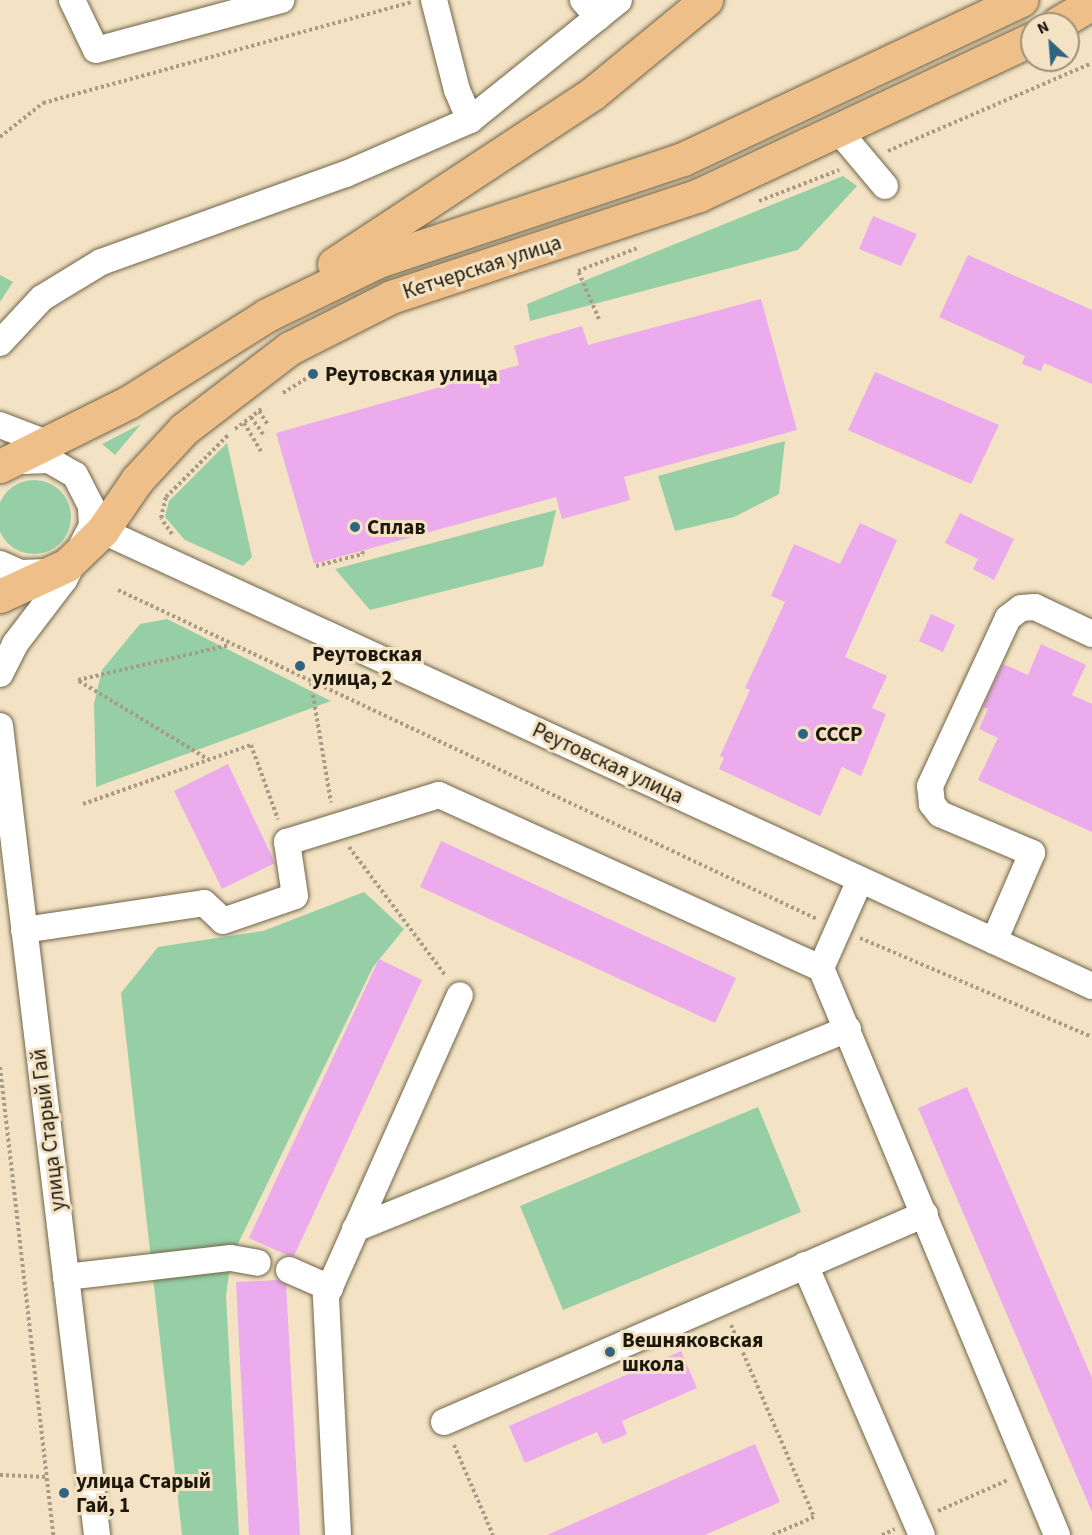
<!DOCTYPE html>
<html>
<head>
<meta charset="utf-8">
<style>
	body { margin:0 }
	#map { position:relative; width:1092px; height:1535px; overflow:hidden; background:#f3e3c4; font-family:"Source Sans 3",sans-serif }
	div>[style] { position:absolute }
	.green>* { inset:0; background:#96cfa5 }
	.round { border-radius:50% }
	.building>* { inset:0; background:#ebabed }
	.path>* { height:4px; margin-top:-2px; transform-origin:0; background:repeating-linear-gradient(90deg,#a99c84 0 3px,transparent 0 6px) }
	.roads { filter:drop-shadow(0 0 2px #716448) drop-shadow(0 0 2px #716448) }
	.minor>* { height:26px; margin:-13px; padding:0 13px; transform-origin:13px; border-radius:13px; background:#fff }
	.major>* { height:33px; margin:-16.5px; padding:0 16.5px; transform-origin:16.5px; border-radius:16.5px; background:#efbf8a }
	.dots>* { width:16px; height:16px; translate:-50% -50%; box-sizing:border-box; border:3px solid #f3e3c4; border-radius:50% }
	span { translate:-50% -50%; white-space:nowrap; text-align:center; line-height:1.15; -webkit-text-stroke:6px #f3e3c4; paint-order:stroke }
	.street-label { font-size:21px; color:#1d170c }
	.poi-label { font-size:21px; color:#1d170c; font-weight:700 }
	.left { translate:0 -50%; text-align:left }
	.north { position:absolute; left:1020px; top:12px; width:60px; height:60px; box-sizing:border-box; background:#f3e3c4; border:2px solid #9d917a; border-radius:50%; rotate:334deg; font-size:16px; font-weight:700; line-height:24px; text-align:center; color:#1d170c }
	.north::after { content:''; display:block; margin:auto; width:21px; height:27px; background:#316481; clip-path:polygon(50% 0,100% 100%,50% 72%,0 100%) }
</style>
</head>
<body>
<div id="map">
	<div class="green">
		<div style="clip-path:polygon(843px 176px,857px 186px,798px 250px,530px 321px,527px 304px)"></div>
		<div style="clip-path:polygon(0 275px,13px 282px,0 302px)"></div>
		<div style="clip-path:polygon(141px 424px,115px 455px,102px 444px)"></div>
		<div style="clip-path:polygon(785px 441px,779px 494px,734px 517px,675px 531px,658px 476px)"></div>
		<div style="clip-path:polygon(227px 443px,252px 557px,243px 566px,185px 540px,165px 517px,169px 501px)"></div>
		<div class="round" style="left:-3px;top:480px;width:74px;height:74px"></div>
		<div style="clip-path:polygon(556px 510px,543px 566px,370px 610px,335px 569px)"></div>
		<div style="clip-path:polygon(167px 619px,331px 701px,96px 787px,94px 704px,102px 670px,140px 624px)"></div>
		<div style="clip-path:polygon(364px 892px,404px 929px,373px 967px,231px 1258px,226px 1296px,239px 1535px,182px 1535px,121px 993px,158px 947px,263px 931px)"></div>
		<div style="clip-path:polygon(758px 1107px,801px 1212px,563px 1310px,520px 1206px)"></div>
	</div>
	<div class="building">
		<div style="clip-path:polygon(873px 216px,917px 234px,901px 266px,859px 249px)"></div>
		<div style="clip-path:polygon(968px 255px,1092px 310px,1092px 384px,1044px 363px,1041px 371px,1022px 364px,1025px 356px,939px 317px)"></div>
		<div style="clip-path:polygon(761px 299px,797px 430px,624px 477px,630px 500px,562px 519px,556px 497px,314px 564px,276px 433px,519px 365px,514px 346px,582px 326px,588px 345px)"></div>
		<div style="clip-path:polygon(875px 372px,999px 425px,971px 484px,848px 430px)"></div>
		<div style="clip-path:polygon(960px 513px,1014px 539px,994px 580px,973px 569px,978px 559px,945px 543px)"></div>
		<div style="clip-path:polygon(860px 523px,897px 540px,845px 657px,887px 676px,872px 708px,886px 714px,861px 776px,842px 767px,820px 816px,719px 769px,724px 758px,720px 756px,750px 690px,745px 688px,785px 602px,771px 596px,794px 544px,840px 564px)"></div>
		<div style="clip-path:polygon(931px 614px,955px 625px,943px 652px,919px 641px)"></div>
		<div style="clip-path:polygon(1041px 644px,1086px 665px,1072px 695px,1092px 704px,1092px 832px,978px 780px,998px 738px,979px 729px,988px 709px,983px 707px,1003px 664px,1028px 675px)"></div>
		<div style="clip-path:polygon(228px 764px,275px 863px,222px 889px,174px 791px)"></div>
		<div style="clip-path:polygon(441px 841px,736px 978px,715px 1023px,420px 887px)"></div>
		<div style="clip-path:polygon(379px 959px,422px 980px,294px 1256px,287px 1255px,249px 1238px)"></div>
		<div style="clip-path:polygon(967px 1087px,1092px 1378px,1092px 1512px,918px 1108px)"></div>
		<div style="clip-path:polygon(278px 1280px,286px 1285px,300px 1535px,249px 1535px,236px 1282px)"></div>
		<div style="clip-path:polygon(681px 1351px,697px 1388px,622px 1421px,627px 1434px,621px 1437px,603px 1444px,597px 1432px,525px 1463px,509px 1426px)"></div>
		<div style="clip-path:polygon(755px 1444px,780px 1502px,705px 1535px,547px 1535px)"></div>
	</div>
	<div class="path">
		<div style="left:0;top:137px;width:55px;rotate:-38.3deg"></div>
		<div style="left:43px;top:103px;width:383px;rotate:-15.3deg"></div>
		<div style="left:888px;top:151px;width:222px;rotate:-23.3deg"></div>
		<div style="left:759px;top:201px;width:86px;rotate:-21.2deg"></div>
		<div style="left:599px;top:319px;width:52px;rotate:-113.6deg"></div>
		<div style="left:578px;top:271px;width:66px;rotate:-21.2deg"></div>
		<div style="left:283px;top:393px;width:36px;rotate:-32deg"></div>
		<div style="left:259px;top:411px;width:17px;rotate:57deg"></div>
		<div style="left:251px;top:417px;width:24px;rotate:55deg"></div>
		<div style="left:244px;top:423px;width:33px;rotate:59deg"></div>
		<div style="left:235px;top:429px;width:35px;rotate:-37deg"></div>
		<div style="left:172px;top:534px;width:19px;rotate:-125deg"></div>
		<div style="left:161px;top:518px;width:22px;rotate:-77deg"></div>
		<div style="left:166px;top:497px;width:89px;rotate:-45deg"></div>
		<div style="left:316px;top:566px;width:49px;rotate:-14.3deg"></div>
		<div style="left:363px;top:554px;width:3px;rotate:-108deg"></div>
		<div style="left:118px;top:590px;width:773px;rotate:25.21deg"></div>
		<div style="left:78px;top:680px;width:156px;rotate:-13deg"></div>
		<div style="left:79px;top:681px;width:151px;rotate:31.2deg"></div>
		<div style="left:311px;top:683px;width:121px;rotate:80.5deg"></div>
		<div style="left:83px;top:804px;width:178px;rotate:-19.4deg"></div>
		<div style="left:251px;top:745px;width:79px;rotate:70deg"></div>
		<div style="left:349px;top:847px;width:160px;rotate:53.1deg"></div>
		<div style="left:860px;top:938px;width:252px;rotate:23.1deg"></div>
		<div style="left:0;top:1067px;width:471px;rotate:83.5deg"></div>
		<div style="left:731px;top:1325px;width:209px;rotate:66.6deg"></div>
		<div style="left:814px;top:1517px;width:46px;rotate:156.8deg"></div>
		<div style="left:454px;top:1445px;width:98px;rotate:66.6deg"></div>
		<div style="left:0;top:1475px;width:47px;rotate:2.4deg"></div>
		<div style="left:938px;top:1511px;width:77px;rotate:-23.9deg"></div>
		<div style="left:882px;top:1535px;width:14px;rotate:-25deg"></div>
	</div>
	<div class="roads">
		<div class="minor">
			<div style="left:72px;top:0;width:55px;rotate:64.4deg"></div>
			<div style="left:96px;top:50px;width:192px;rotate:-15.1deg"></div>
			<div style="left:434px;top:0;width:93px;rotate:75.7deg"></div>
			<div style="left:457px;top:90px;width:33px;rotate:67deg"></div>
			<div style="left:583px;top:0;width:23px;rotate:49deg"></div>
			<div style="left:838px;top:130px;width:73px;rotate:50deg"></div>
			<div style="left:0;top:343px;width:62px;rotate:-47deg"></div>
			<div style="left:42px;top:298px;width:69px;rotate:-31.4deg"></div>
			<div style="left:101px;top:262px;width:260px;rotate:-19.8deg"></div>
			<div style="left:346px;top:174px;width:135px;rotate:-23.5deg"></div>
			<div style="left:470px;top:120px;width:191px;rotate:-38.8deg"></div>
			<div style="left:0;top:425px;width:53px;rotate:21.2deg"></div>
			<div style="left:92px;top:526px;width:1101px;rotate:24.7deg"></div>
			<div style="left:0;top:564px;width:22px;rotate:24deg"></div>
			<div style="left:20px;top:573px;width:28px;rotate:-2deg"></div>
			<div style="left:0;top:674px;width:34px;rotate:-63deg"></div>
			<div style="left:15px;top:644px;width:81px;rotate:-52.6deg"></div>
			<div style="left:64px;top:580px;width:61px;rotate:-62.6deg"></div>
			<div style="left:92px;top:526px;width:20px;rotate:-93deg"></div>
			<div style="left:91px;top:506px;width:35px;rotate:-117deg"></div>
			<div style="left:75px;top:475px;width:30px;rotate:-150deg"></div>
			<div style="left:49px;top:460px;width:33px;rotate:178deg"></div>
			<div style="left:0;top:726px;width:815px;rotate:83.16deg"></div>
			<div style="left:24px;top:930px;width:182px;rotate:-8.5deg"></div>
			<div style="left:204px;top:903px;width:26px;rotate:43deg"></div>
			<div style="left:223px;top:921px;width:76px;rotate:-19.1deg"></div>
			<div style="left:295px;top:896px;width:55px;rotate:-98.4deg"></div>
			<div style="left:287px;top:842px;width:159px;rotate:-17.2deg"></div>
			<div style="left:439px;top:795px;width:419px;rotate:24.4deg"></div>
			<div style="left:821px;top:968px;width:96px;rotate:-66.1deg"></div>
			<div style="left:994px;top:941px;width:96px;rotate:-66.6deg"></div>
			<div style="left:1032px;top:853px;width:100px;rotate:-157deg"></div>
			<div style="left:940px;top:814px;width:13px;rotate:-129deg"></div>
			<div style="left:932px;top:804px;width:18px;rotate:-96deg"></div>
			<div style="left:930px;top:786px;width:185px;rotate:-65.1deg"></div>
			<div style="left:1008px;top:618px;width:16px;rotate:-38deg"></div>
			<div style="left:1021px;top:608px;width:14px;rotate:-4deg"></div>
			<div style="left:1035px;top:607px;width:63px;rotate:25.3deg"></div>
			<div style="left:821px;top:968px;width:614px;rotate:67.4deg"></div>
			<div style="left:355px;top:1229px;width:532px;rotate:-22.08deg"></div>
			<div style="left:805px;top:1265px;width:294px;rotate:66.6deg"></div>
			<div style="left:289px;top:1270px;width:45px;rotate:23.7deg"></div>
			<div style="left:66px;top:1277px;width:166px;rotate:-6.6deg"></div>
			<div style="left:231px;top:1258px;width:27px;rotate:10deg"></div>
			<div style="left:444px;top:1422px;width:524px;rotate:-23.39deg"></div>
			<div style="left:338px;top:1535px;width:239px;rotate:-92.9deg"></div>
			<div style="left:326px;top:1296px;width:329px;rotate:-66deg"></div>
		</div>
		<div class="major">
			<div style="left:1057px;top:24px;width:41px;rotate:-31deg"></div>
			<div style="left:334px;top:264px;width:309px;rotate:-33.4deg"></div>
			<div style="left:592px;top:94px;width:148px;rotate:-39.5deg"></div>
			<div style="left:0;top:466px;width:144px;rotate:-26.4deg"></div>
			<div style="left:129px;top:402px;width:163px;rotate:-32.2deg"></div>
			<div style="left:267px;top:315px;width:123px;rotate:-25.9deg"></div>
			<div style="left:378px;top:261px;width:322px;rotate:-18.5deg"></div>
			<div style="left:683px;top:159px;width:374px;rotate:-25.2deg"></div>
			<div style="left:0;top:596px;width:74px;rotate:-24.8deg"></div>
			<div style="left:67px;top:565px;width:49px;rotate:-44.2deg"></div>
			<div style="left:102px;top:531px;width:62px;rotate:-55.5deg"></div>
			<div style="left:137px;top:480px;width:69px;rotate:-47.3deg"></div>
			<div style="left:184px;top:429px;width:133px;rotate:-37.4deg"></div>
			<div style="left:290px;top:348px;width:113px;rotate:-26.8deg"></div>
			<div style="left:391px;top:297px;width:324px;rotate:-18.3deg"></div>
			<div style="left:699px;top:195px;width:368px;rotate:-25.1deg"></div>
		</div>
	</div>
	<div class="dots">
		<div style="left:313px;top:374px;background:#316481"></div>
		<div style="left:355px;top:527px;background:#316481"></div>
		<div style="left:300px;top:666px;background:#316481"></div>
		<div style="left:803px;top:734px;background:#316481"></div>
		<div style="left:610px;top:1352px;background:#316481"></div>
		<div style="left:64px;top:1493px;background:#316481"></div>
	</div>
	<div class="street-label">
		<span style="left:482px;top:267px;rotate:-18deg">Кетчерская улица</span>
		<span style="left:608px;top:763px;rotate:25deg">Реутовская улица</span>
		<span style="left:48px;top:1130px;rotate:-97deg">улица Старый Гай</span>
	</div>
	<div class="poi-label">
		<span class="left" style="left:325px;top:374px">Реутовская улица</span>
		<span class="left" style="left:367px;top:527px">Сплав</span>
		<span class="left" style="left:312px;top:666px">Реутовская<br>улица, 2</span>
		<span class="left" style="left:815px;top:734px">СССР</span>
		<span class="left" style="left:622px;top:1352px">Вешняковская<br>школа</span>
		<span class="left" style="left:76px;top:1493px">улица Старый<br>Гай, 1</span>
	</div>
	<div class="north">N</div>
</div>
</body>
</html>
